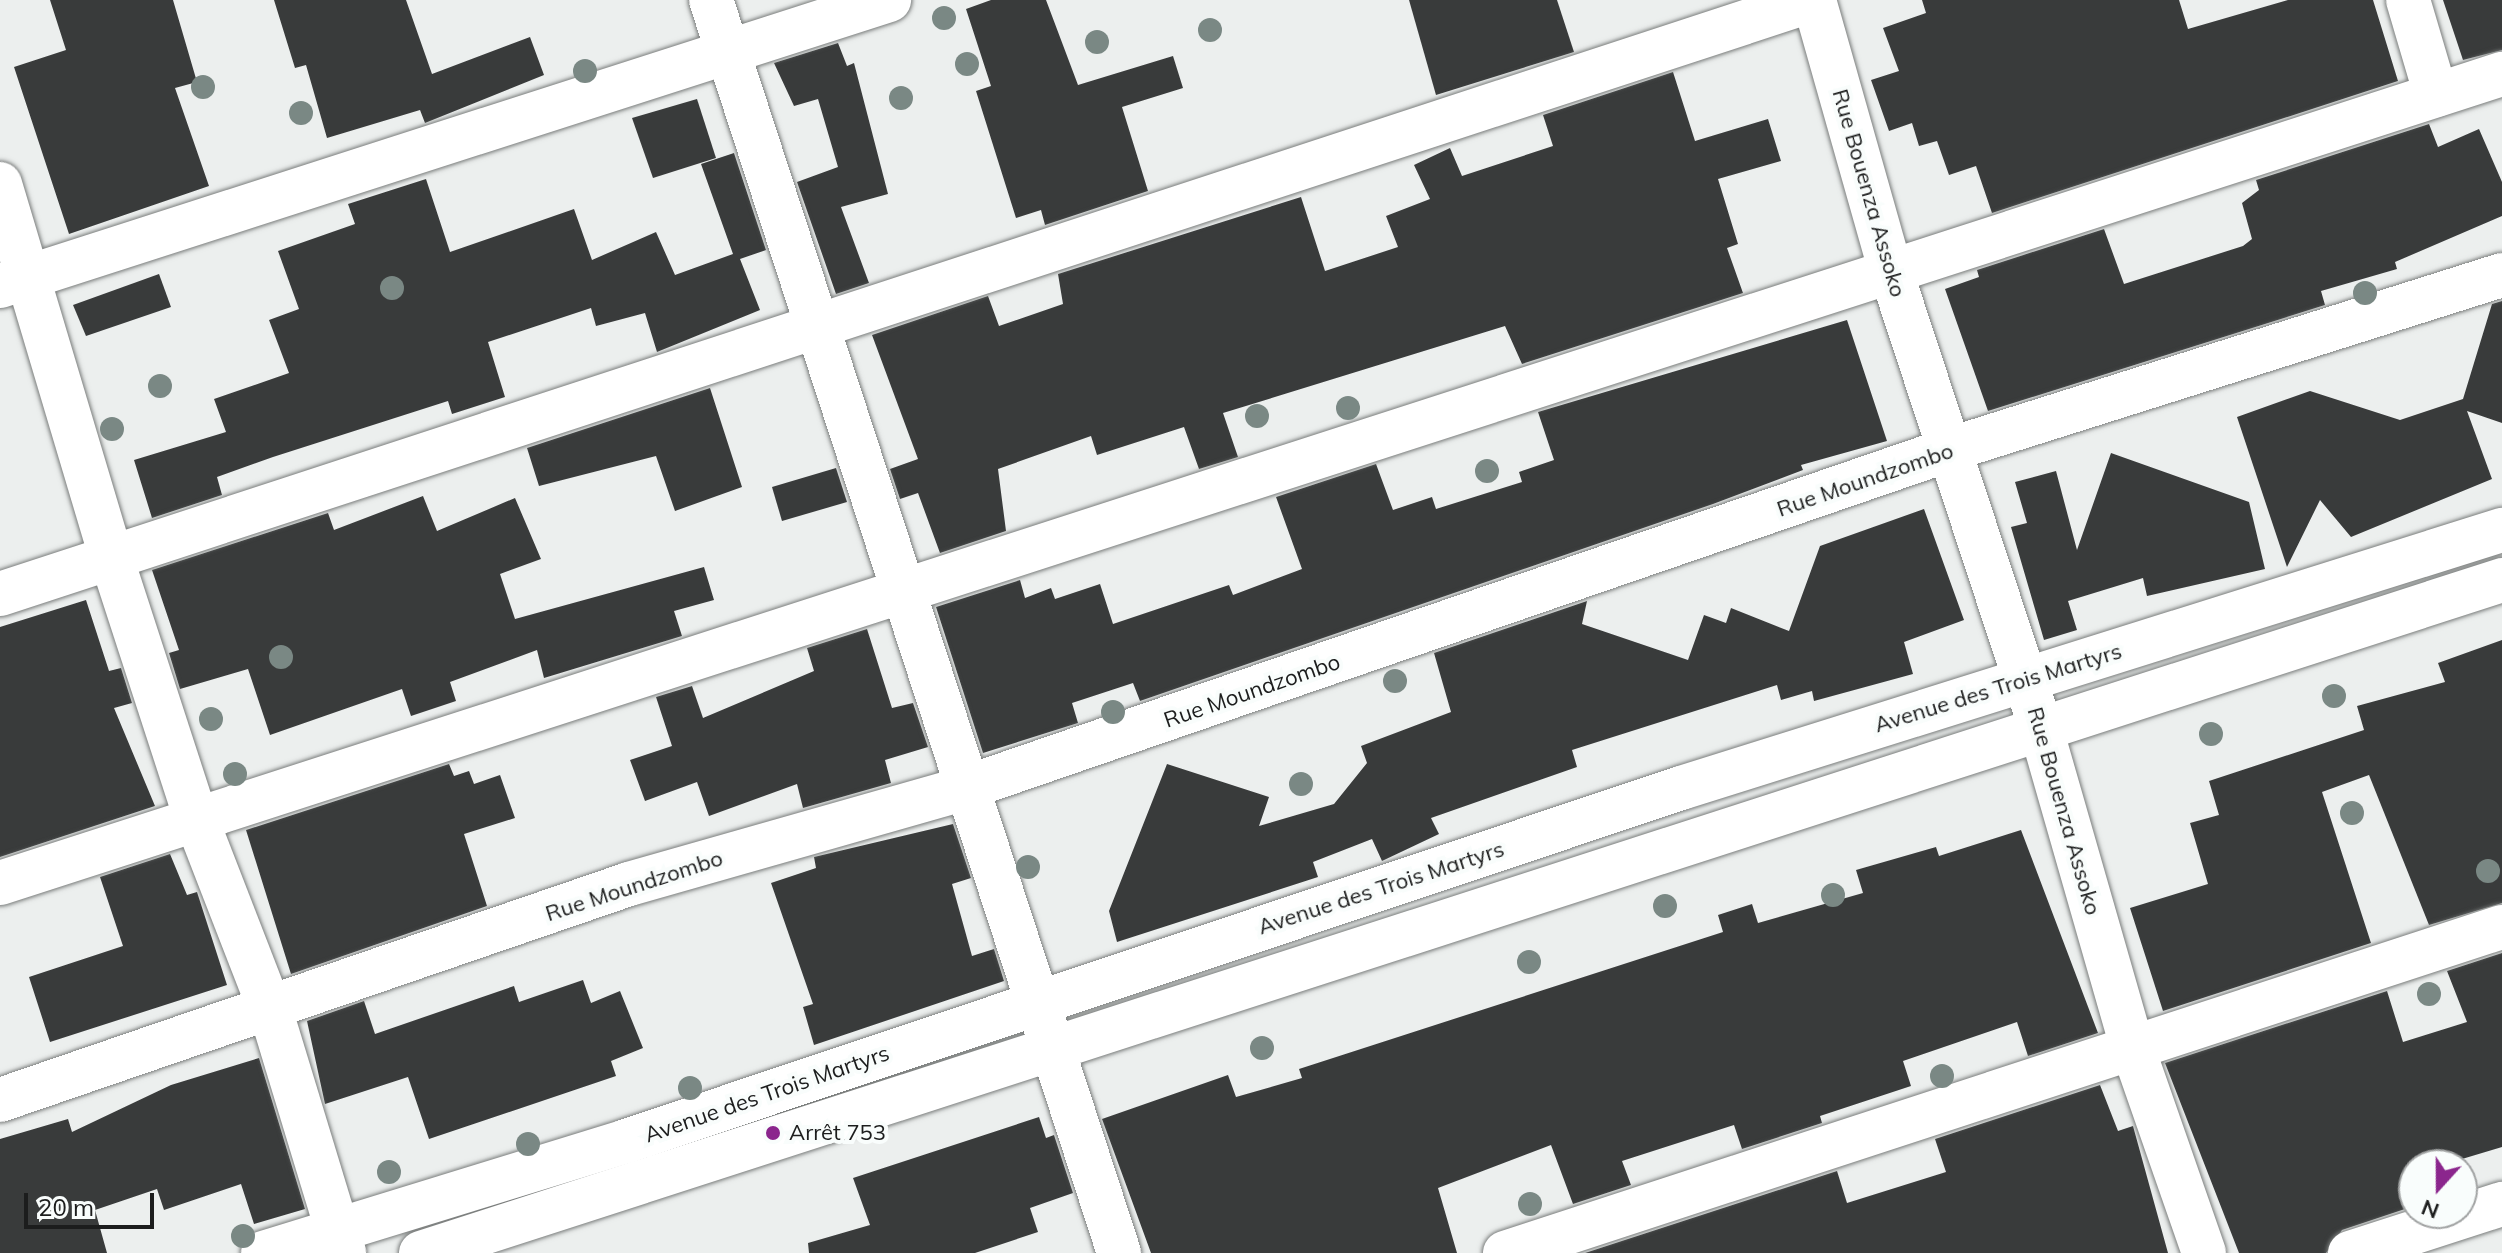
<!DOCTYPE html>
<html>
<head>
<meta charset="utf-8">
<style>
	body { margin:0 }
	#map { position:relative; width:2502px; height:1253px; overflow:hidden; background:#ecefee; font-family:Mulish,sans-serif }
	div>[style] { position:absolute }
	.building>* { inset:0; background:#393b3b }
	.roads { filter:drop-shadow(0 0 2px #7a7d7c) drop-shadow(0 0 2px #7a7d7c) }
	.minor>* { height:44px; margin:-22px; padding:0 22px; transform-origin:22px; border-radius:22px; background:#fff }
	.major>* { height:44px; margin:-22px; padding:0 22px; transform-origin:22px; border-radius:22px; background:#fff }
	.trees>* { width:24px; height:24px; margin:-12px; border-radius:50%; background:#7a8884 }
	.dots>* { width:22px; height:22px; translate:-50% -50%; box-sizing:border-box; border:4px solid #f9fdfc; border-radius:50% }
	span { translate:-50% -50%; white-space:nowrap; text-align:center; line-height:1.15; -webkit-text-stroke:8px #f9fdfc; paint-order:stroke }
	.street-label { font-size:22px; color:#1c1d1d }
	.poi-label { font-size:22px; color:#1c1d1d }
	.left { translate:0 -50%; text-align:left }
	.north { position:absolute; left:2398px; top:1149px; width:80px; height:80px; box-sizing:border-box; background:#f9fdfc; border:2px solid #a1a3a3; border-radius:50%; rotate:201deg; font-size:22px; font-weight:700; line-height:32px; text-align:center; color:#1c1d1d }
	.north::after { content:''; display:block; margin:auto; width:28px; height:36px; background:#8b268d; clip-path:polygon(50% 0,100% 100%,50% 72%,0 100%) }
	.scale { position:absolute; left:24px; top:1193px; width:130px; height:36px; box-sizing:border-box; border:4px solid #1c1d1d; border-top:0; padding-left:10px; font-size:24px; line-height:28px; white-space:nowrap; color:#1c1d1d; -webkit-text-stroke:6px #f9fdfc; paint-order:stroke }
</style>
</head>
<body>
<div id="map">
	<div class="building">
		<div style="clip-path:polygon(50px 0,173px 0,197px 82px,175px 88px,209px 186px,69px 234px,14px 67px,66px 50px)"></div>
		<div style="clip-path:polygon(274px 0,406px 0,432px 74px,530px 37px,544px 75px,425px 123px,420px 110px,327px 138px,306px 65px,295px 68px)"></div>
		<div style="clip-path:polygon(991px 0,1046px 0,1078px 85px,1173px 56px,1183px 88px,1122px 107px,1148px 191px,1045px 225px,1041px 210px,1016px 218px,976px 91px,991px 86px,966px 9px)"></div>
		<div style="clip-path:polygon(1409px 0,1557px 0,1574px 52px,1436px 95px)"></div>
		<div style="clip-path:polygon(1922px 0,2179px 0,2188px 29px,2288px 0,2373px 0,2398px 81px,1992px 213px,1976px 166px,1949px 175px,1937px 141px,1919px 146px,1912px 123px,1889px 131px,1871px 80px,1899px 71px,1883px 28px,1926px 13px)"></div>
		<div style="clip-path:polygon(2443px 0,2502px 0,2502px 50px,2463px 60px)"></div>
		<div style="clip-path:polygon(838px 43px,847px 66px,854px 63px,888px 194px,841px 207px,869px 283px,836px 294px,797px 182px,838px 167px,818px 99px,794px 106px,774px 63px)"></div>
		<div style="clip-path:polygon(1673px 72px,1695px 141px,1768px 119px,1781px 161px,1718px 179px,1738px 244px,1727px 248px,1743px 293px,1522px 364px,1505px 326px,1223px 413px,1238px 457px,1199px 469px,1184px 427px,1097px 455px,1091px 436px,998px 469px,1006px 531px,940px 553px,918px 493px,900px 499px,890px 469px,918px 459px,872px 335px,988px 296px,999px 326px,1063px 304px,1058px 274px,1301px 197px,1325px 271px,1398px 247px,1386px 216px,1430px 199px,1414px 165px,1450px 148px,1462px 176px,1553px 146px,1543px 115px)"></div>
		<div style="clip-path:polygon(697px 99px,716px 158px,653px 178px,632px 118px)"></div>
		<div style="clip-path:polygon(2429px 124px,2438px 147px,2479px 129px,2502px 182px,2502px 216px,2395px 262px,2397px 269px,2321px 291px,2325px 305px,1988px 411px,1945px 289px,1979px 277px,1977px 270px,2104px 229px,2124px 284px,2243px 246px,2252px 239px,2242px 203px,2259px 190px,2256px 180px)"></div>
		<div style="clip-path:polygon(734px 153px,766px 250px,740px 259px,760px 310px,657px 352px,645px 313px,596px 326px,591px 308px,488px 342px,505px 397px,452px 414px,448px 401px,273px 457px,217px 477px,222px 495px,152px 518px,134px 460px,226px 432px,214px 399px,289px 373px,269px 320px,299px 309px,278px 251px,355px 224px,348px 204px,426px 179px,450px 252px,574px 209px,592px 260px,656px 232px,675px 275px,733px 254px,701px 164px)"></div>
		<div style="clip-path:polygon(159px 274px,171px 307px,86px 336px,73px 305px)"></div>
		<div style="clip-path:polygon(2502px 301px,2502px 423px,2467px 411px,2492px 479px,2351px 537px,2320px 500px,2287px 567px,2237px 417px,2310px 391px,2400px 420px,2463px 399px,2492px 304px)"></div>
		<div style="clip-path:polygon(1847px 320px,1887px 441px,1801px 465px,1803px 470px,1713px 504px,1140px 701px,1133px 683px,1072px 703px,1078px 723px,983px 753px,936px 607px,1020px 580px,1025px 598px,1051px 588px,1055px 599px,1100px 584px,1113px 624px,1229px 585px,1233px 595px,1302px 569px,1276px 497px,1376px 464px,1393px 510px,1432px 497px,1436px 509px,1522px 482px,1519px 472px,1554px 460px,1538px 412px)"></div>
		<div style="clip-path:polygon(710px 388px,742px 487px,675px 511px,656px 456px,539px 486px,527px 448px)"></div>
		<div style="clip-path:polygon(2111px 453px,2249px 502px,2265px 569px,2147px 596px,2143px 578px,2068px 601px,2077px 630px,2044px 640px,2011px 527px,2027px 523px,2015px 482px,2056px 471px,2077px 550px)"></div>
		<div style="clip-path:polygon(836px 468px,847px 502px,782px 521px,772px 487px)"></div>
		<div style="clip-path:polygon(423px 496px,437px 531px,515px 498px,541px 559px,500px 574px,515px 619px,704px 567px,714px 600px,674px 611px,682px 636px,544px 678px,537px 650px,450px 682px,456px 701px,411px 716px,402px 689px,270px 735px,248px 669px,180px 689px,169px 653px,179px 650px,152px 570px,328px 513px,334px 530px)"></div>
		<div style="clip-path:polygon(1924px 509px,1964px 620px,1904px 642px,1913px 674px,1814px 701px,1812px 691px,1781px 700px,1777px 685px,1572px 750px,1577px 767px,1431px 818px,1439px 834px,1382px 861px,1372px 839px,1313px 862px,1318px 877px,1117px 942px,1109px 911px,1167px 764px,1269px 797px,1259px 826px,1334px 804px,1367px 763px,1361px 746px,1451px 712px,1434px 653px,1587px 601px,1582px 624px,1688px 660px,1704px 615px,1726px 623px,1731px 608px,1789px 631px,1820px 546px)"></div>
		<div style="clip-path:polygon(86px 600px,109px 671px,121px 668px,132px 703px,114px 708px,155px 806px,0 857px,0 627px)"></div>
		<div style="clip-path:polygon(867px 629px,892px 708px,913px 703px,928px 747px,885px 760px,891px 783px,803px 808px,797px 784px,709px 816px,697px 782px,645px 801px,630px 760px,672px 746px,656px 697px,692px 686px,703px 718px,814px 671px,807px 648px)"></div>
		<div style="clip-path:polygon(2502px 640px,2502px 903px,2429px 925px,2369px 775px,2322px 792px,2371px 943px,2163px 1011px,2130px 908px,2208px 884px,2190px 823px,2219px 815px,2209px 781px,2364px 730px,2357px 706px,2445px 682px,2438px 663px)"></div>
		<div style="clip-path:polygon(449px 764px,454px 776px,469px 771px,474px 784px,500px 775px,515px 818px,464px 834px,487px 906px,291px 974px,246px 830px)"></div>
		<div style="clip-path:polygon(953px 824px,971px 878px,952px 884px,972px 956px,994px 949px,1004px 981px,814px 1045px,803px 1007px,813px 1004px,771px 883px,816px 868px,814px 857px)"></div>
		<div style="clip-path:polygon(2021px 830px,2098px 1033px,2028px 1056px,2017px 1022px,1903px 1061px,1911px 1086px,1820px 1116px,1822px 1123px,1742px 1149px,1734px 1125px,1622px 1161px,1631px 1185px,1573px 1204px,1551px 1145px,1438px 1188px,1457px 1253px,1151px 1253px,1102px 1119px,1228px 1075px,1236px 1097px,1302px 1078px,1299px 1069px,1723px 932px,1718px 915px,1752px 904px,1758px 923px,1863px 893px,1856px 870px,1936px 847px,1939px 856px)"></div>
		<div style="clip-path:polygon(170px 854px,187px 895px,197px 892px,227px 985px,50px 1042px,29px 977px,123px 946px,100px 877px)"></div>
		<div style="clip-path:polygon(2502px 953px,2502px 1147px,2442px 1165px,2414px 1165px,2414px 1206px,2342px 1230px,2326px 1253px,2239px 1253px,2165px 1063px,2387px 991px,2403px 1042px,2467px 1022px,2447px 971px)"></div>
		<div style="clip-path:polygon(583px 980px,591px 1003px,620px 991px,643px 1048px,611px 1061px,616px 1076px,429px 1139px,408px 1077px,325px 1104px,307px 1021px,364px 1001px,375px 1034px,514px 986px,519px 1002px)"></div>
		<div style="clip-path:polygon(259px 1058px,305px 1209px,254px 1224px,241px 1184px,164px 1210px,157px 1189px,95px 1210px,107px 1253px,0 1253px,0 1139px,68px 1119px,72px 1132px,171px 1085px)"></div>
		<div style="clip-path:polygon(2100px 1085px,2118px 1131px,2133px 1126px,2168px 1253px,1585px 1253px,1837px 1171px,1847px 1203px,1946px 1172px,1935px 1139px)"></div>
		<div style="clip-path:polygon(1039px 1117px,1046px 1138px,1054px 1135px,1073px 1193px,1030px 1208px,1038px 1232px,975px 1253px,809px 1253px,808px 1243px,870px 1225px,853px 1178px)"></div>
	</div>
	<div class="roads">
		<div class="minor">
			<div style="left:711px;top:0;width:1318px;rotate:71.96deg"></div>
			<div style="left:1814px;top:0;width:283px;rotate:74.2deg"></div>
			<div style="left:1891px;top:272px;width:481px;rotate:71.8deg"></div>
			<div style="left:2041px;top:729px;width:330px;rotate:74deg"></div>
			<div style="left:2132px;top:1046px;width:219px;rotate:70.8deg"></div>
			<div style="left:2408px;top:0;width:99px;rotate:73.6deg"></div>
			<div style="left:0;top:184px;width:389px;rotate:73.4deg"></div>
			<div style="left:111px;top:557px;width:278px;rotate:72deg"></div>
			<div style="left:197px;top:821px;width:205px;rotate:68.8deg"></div>
			<div style="left:271px;top:1012px;width:252px;rotate:73.1deg"></div>
			<div style="left:0;top:286px;width:934px;rotate:-17.83deg"></div>
			<div style="left:0;top:594px;width:1908px;rotate:-18.14deg"></div>
			<div style="left:0;top:883px;width:2630px;rotate:-17.92deg"></div>
			<div style="left:0;top:1100px;width:665px;rotate:-18.95deg"></div>
			<div style="left:629px;top:884px;width:349px;rotate:-15.9deg"></div>
			<div style="left:965px;top:788px;width:1039px;rotate:-18.98deg"></div>
			<div style="left:1948px;top:450px;width:581px;rotate:-17.53deg"></div>
			<div style="left:1505px;top:1253px;width:1049px;rotate:-18.11deg"></div>
			<div style="left:2350px;top:1253px;width:160px;rotate:-17.9deg"></div>
		</div>
		<div class="major">
			<div style="left:263px;top:1253px;width:380px;rotate:-17.1deg"></div>
			<div style="left:626px;top:1141px;width:1112px;rotate:-18.5deg"></div>
			<div style="left:1681px;top:788px;width:861px;rotate:-17.45deg"></div>
			<div style="left:421px;top:1253px;width:2187px;rotate:-17.92deg"></div>
		</div>
	</div>
	<div class="trees">
		<div style="left:944px;top:18px"></div>
		<div style="left:1210px;top:30px"></div>
		<div style="left:1097px;top:42px"></div>
		<div style="left:967px;top:64px"></div>
		<div style="left:585px;top:71px"></div>
		<div style="left:203px;top:87px"></div>
		<div style="left:901px;top:98px"></div>
		<div style="left:301px;top:113px"></div>
		<div style="left:392px;top:288px"></div>
		<div style="left:2365px;top:293px"></div>
		<div style="left:160px;top:386px"></div>
		<div style="left:1348px;top:408px"></div>
		<div style="left:1257px;top:416px"></div>
		<div style="left:112px;top:429px"></div>
		<div style="left:1487px;top:471px"></div>
		<div style="left:281px;top:657px"></div>
		<div style="left:1395px;top:681px"></div>
		<div style="left:2334px;top:696px"></div>
		<div style="left:1113px;top:712px"></div>
		<div style="left:211px;top:719px"></div>
		<div style="left:2211px;top:734px"></div>
		<div style="left:235px;top:774px"></div>
		<div style="left:1301px;top:784px"></div>
		<div style="left:2352px;top:813px"></div>
		<div style="left:1028px;top:867px"></div>
		<div style="left:2488px;top:871px"></div>
		<div style="left:1833px;top:895px"></div>
		<div style="left:1665px;top:906px"></div>
		<div style="left:1529px;top:962px"></div>
		<div style="left:2429px;top:994px"></div>
		<div style="left:1262px;top:1048px"></div>
		<div style="left:1942px;top:1076px"></div>
		<div style="left:690px;top:1088px"></div>
		<div style="left:528px;top:1144px"></div>
		<div style="left:389px;top:1172px"></div>
		<div style="left:1530px;top:1204px"></div>
		<div style="left:243px;top:1236px"></div>
	</div>
	<div class="dots">
		<div style="left:773px;top:1133px;background:#8b268d"></div>
	</div>
	<div class="street-label">
		<span style="left:1869px;top:193px;rotate:74deg">Rue Bouenza Assoko</span>
		<span style="left:1865px;top:480px;rotate:-19deg">Rue Moundzombo</span>
		<span style="left:1998px;top:688px;rotate:-17deg">Avenue des Trois Martyrs</span>
		<span style="left:1252px;top:691px;rotate:-19deg">Rue Moundzombo</span>
		<span style="left:2064px;top:811px;rotate:74deg">Rue Bouenza Assoko</span>
		<span style="left:634px;top:886px;rotate:-18deg">Rue Moundzombo</span>
		<span style="left:1381px;top:888px;rotate:-18deg">Avenue des Trois Martyrs</span>
		<span style="left:767px;top:1094px;rotate:-19deg">Avenue des Trois Martyrs</span>
	</div>
	<div class="poi-label">
		<span class="left" style="left:789px;top:1133px">Arrêt 753</span>
	</div>
	<div class="north">N</div>
	<div class="scale">20 m</div>
</div>
</body>
</html>
